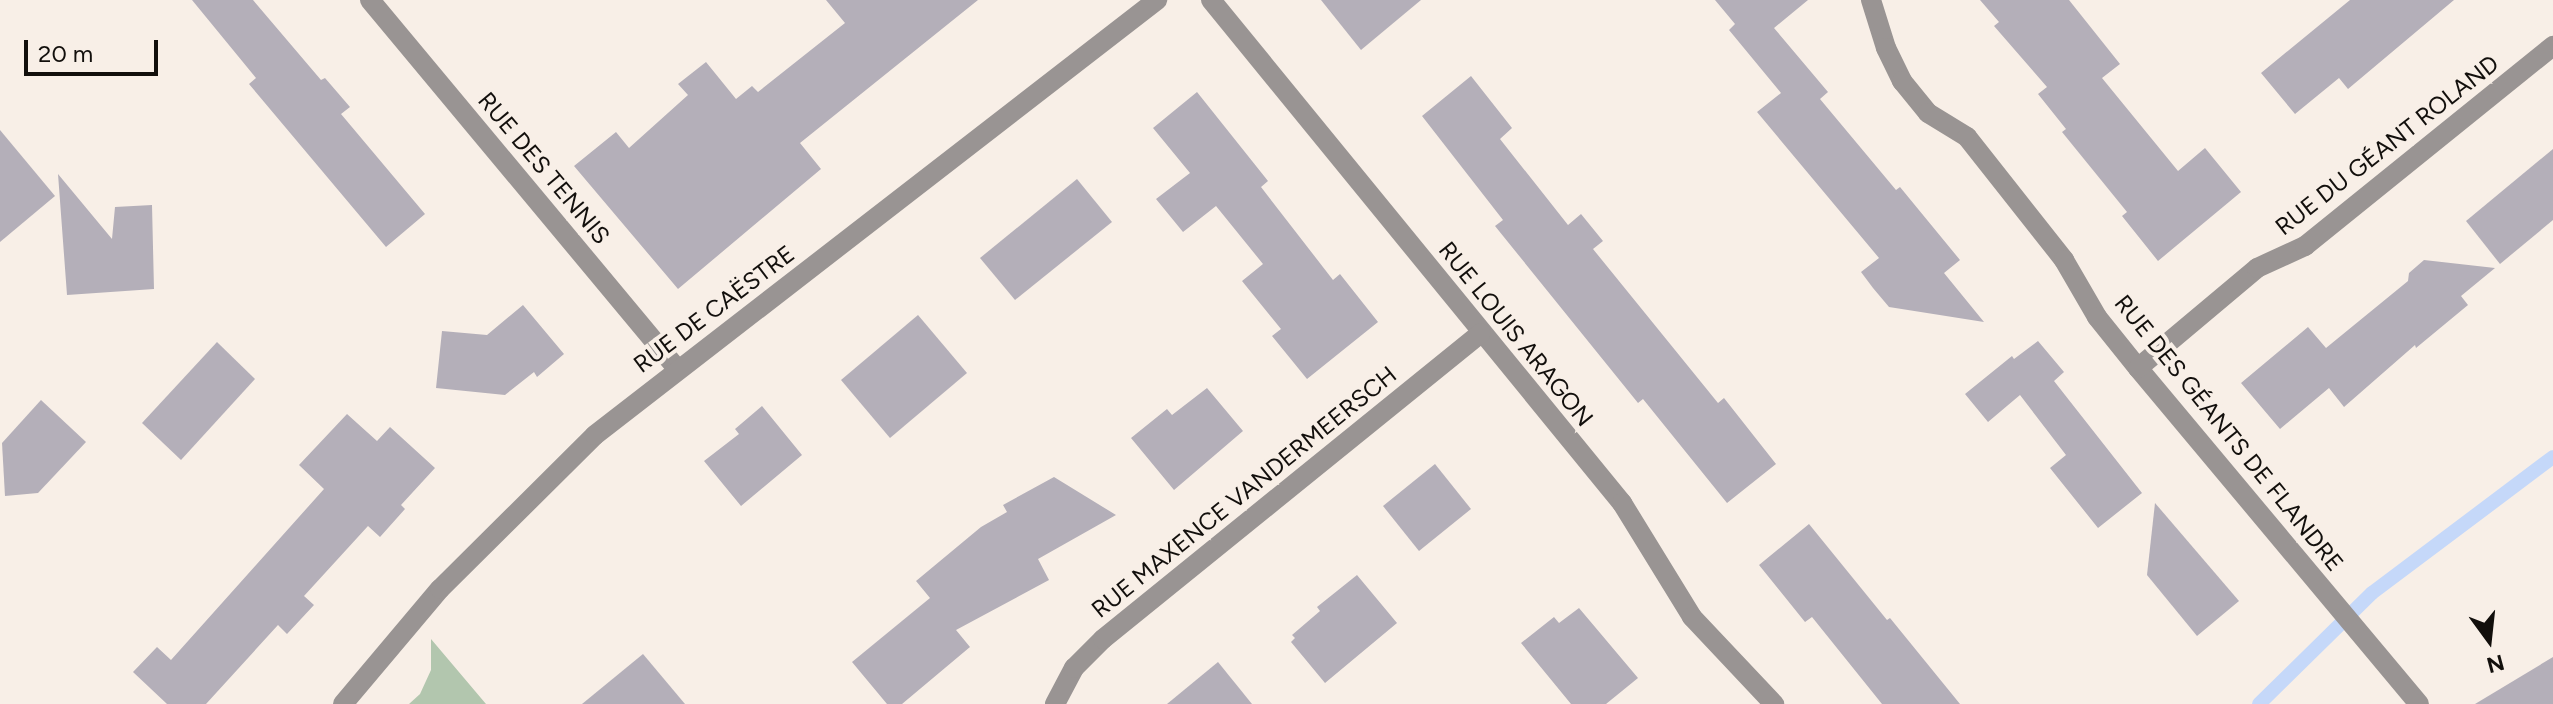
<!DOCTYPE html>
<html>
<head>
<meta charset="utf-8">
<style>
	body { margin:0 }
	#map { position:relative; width:2553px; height:704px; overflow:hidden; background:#f8efe7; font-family:Figtree,sans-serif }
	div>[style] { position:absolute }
	.green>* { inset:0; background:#b2c6ae }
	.stream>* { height:14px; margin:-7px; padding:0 7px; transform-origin:7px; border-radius:7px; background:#c5d8f9 }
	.building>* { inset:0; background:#b4afb9 }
	.minor>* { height:20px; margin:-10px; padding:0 10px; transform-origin:10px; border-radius:10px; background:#999493 }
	span { translate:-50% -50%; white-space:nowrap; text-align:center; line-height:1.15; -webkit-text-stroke:8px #f8efe7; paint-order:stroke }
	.street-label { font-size:24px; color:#120f0c }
	.north { position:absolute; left:2449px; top:600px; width:80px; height:80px; -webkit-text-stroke:6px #f8efe7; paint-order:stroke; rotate:165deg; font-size:22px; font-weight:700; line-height:32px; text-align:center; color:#120f0c }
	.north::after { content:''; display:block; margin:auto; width:28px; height:36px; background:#120f0c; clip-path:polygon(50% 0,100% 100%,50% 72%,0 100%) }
	.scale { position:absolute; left:24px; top:40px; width:134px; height:36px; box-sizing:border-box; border:4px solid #120f0c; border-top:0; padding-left:10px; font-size:24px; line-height:28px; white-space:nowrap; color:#120f0c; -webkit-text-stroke:6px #f8efe7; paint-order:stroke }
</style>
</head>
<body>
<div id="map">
	<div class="green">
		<div style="clip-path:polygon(431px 639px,486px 704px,409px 704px,420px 694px,431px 670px)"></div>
	</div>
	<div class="stream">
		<div style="left:2259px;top:704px;width:158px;rotate:-44.5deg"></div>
		<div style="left:2372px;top:593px;width:226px;rotate:-36.9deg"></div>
	</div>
	<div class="building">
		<div style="clip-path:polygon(192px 0,253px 0,321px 80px,325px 78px,350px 107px,341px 114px,425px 214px,386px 247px,249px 84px,256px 78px)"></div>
		<div style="clip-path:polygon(826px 0,978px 0,800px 143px,821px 169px,678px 289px,574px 166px,616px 132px,629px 148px,688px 95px,678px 84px,706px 62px,736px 99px,752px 86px,758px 92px,845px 23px)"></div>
		<div style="clip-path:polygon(1321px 0,1421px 0,1361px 50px)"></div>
		<div style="clip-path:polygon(1715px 0,1808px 0,1774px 28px,1828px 92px,1820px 99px,1896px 190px,1900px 187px,1960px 260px,1944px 273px,1984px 322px,1889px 307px,1873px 288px,1861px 272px,1879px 258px,1757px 112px,1781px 93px,1729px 30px,1735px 24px)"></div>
		<div style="clip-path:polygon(1980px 0,2069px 0,2120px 64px,2102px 78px,2178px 171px,2205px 148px,2241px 192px,2158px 261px,2122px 216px,2127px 212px,2062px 132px,2066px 129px,2038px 94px,2047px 87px,1994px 26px,1999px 22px)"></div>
		<div style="clip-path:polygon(2350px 0,2454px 0,2348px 89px,2339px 78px,2295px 114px,2261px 73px)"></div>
		<div style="clip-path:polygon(1471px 76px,1512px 128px,1500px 139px,1568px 225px,1581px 214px,1603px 241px,1593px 249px,1718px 403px,1724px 398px,1776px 464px,1727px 503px,1643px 399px,1638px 403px,1495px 226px,1503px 220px,1422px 116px)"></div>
		<div style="clip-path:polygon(1197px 92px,1268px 181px,1261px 187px,1333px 280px,1340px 274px,1378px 322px,1307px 379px,1272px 336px,1281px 329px,1242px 281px,1263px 264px,1216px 206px,1183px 232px,1156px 199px,1190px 173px,1153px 128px)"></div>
		<div style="clip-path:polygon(0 130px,55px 196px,0 242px)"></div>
		<div style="clip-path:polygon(2553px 149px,2553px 220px,2500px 264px,2466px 221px)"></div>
		<div style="clip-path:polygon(58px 174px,112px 239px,115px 207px,152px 205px,154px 289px,67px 295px)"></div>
		<div style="clip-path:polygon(1077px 179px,1112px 222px,1015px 300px,980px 258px)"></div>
		<div style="clip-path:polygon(2424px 260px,2495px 268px,2461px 296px,2468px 305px,2416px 348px,2415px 345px,2344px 407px,2329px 388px,2280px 429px,2241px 383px,2308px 327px,2326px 348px,2408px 281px,2409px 273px)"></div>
		<div style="clip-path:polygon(523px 305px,564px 354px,537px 377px,534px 372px,505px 395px,436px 388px,442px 331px,487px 335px)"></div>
		<div style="clip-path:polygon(918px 315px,967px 373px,890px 438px,841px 380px)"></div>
		<div style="clip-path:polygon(2038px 341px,2064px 372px,2054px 381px,2142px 493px,2098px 528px,2050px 468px,2066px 455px,2020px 395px,1988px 422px,1965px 394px,2012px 356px,2014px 359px)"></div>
		<div style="clip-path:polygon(217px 342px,255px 379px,181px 460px,142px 423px)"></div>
		<div style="clip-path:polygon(1207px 388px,1243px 431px,1174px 490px,1131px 438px,1167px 409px,1172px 415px)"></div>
		<div style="clip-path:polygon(41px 400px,86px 442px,38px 493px,5px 496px,2px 443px)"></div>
		<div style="clip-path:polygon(762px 406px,802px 455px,741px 506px,704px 461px,739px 434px,735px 429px)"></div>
		<div style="clip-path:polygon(347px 414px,377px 441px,390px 427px,435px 468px,401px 505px,405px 509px,380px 537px,368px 526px,304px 596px,314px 605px,287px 634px,278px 625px,206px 704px,167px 704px,133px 672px,157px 647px,171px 660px,324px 489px,299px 465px)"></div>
		<div style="clip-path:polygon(1435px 464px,1471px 509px,1419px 551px,1383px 506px)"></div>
		<div style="clip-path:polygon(1054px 477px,1116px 515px,1038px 559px,1049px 580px,956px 630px,970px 647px,902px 704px,887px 704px,852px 662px,930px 598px,916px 581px,981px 527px,1007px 512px,1003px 505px)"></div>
		<div style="clip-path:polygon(2155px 503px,2239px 601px,2197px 636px,2147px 575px)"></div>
		<div style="clip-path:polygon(1809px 524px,1887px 620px,1890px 618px,1960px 704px,1882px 704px,1812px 617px,1805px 622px,1759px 565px)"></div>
		<div style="clip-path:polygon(1357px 575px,1397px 623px,1325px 683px,1291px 642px,1295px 638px,1292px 635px,1320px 611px,1317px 607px)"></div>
		<div style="clip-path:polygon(1579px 608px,1638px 678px,1606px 704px,1571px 704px,1521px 643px,1554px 617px,1559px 623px)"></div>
		<div style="clip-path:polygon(643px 654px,685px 704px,582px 704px)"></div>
		<div style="clip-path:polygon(2553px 657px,2553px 704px,2475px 704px)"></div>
		<div style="clip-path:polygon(1218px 662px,1252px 704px,1167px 704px)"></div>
	</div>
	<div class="minor">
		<div style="left:370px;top:0;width:480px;rotate:50.2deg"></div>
		<div style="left:1211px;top:0;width:650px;rotate:50.75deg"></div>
		<div style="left:1622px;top:503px;width:134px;rotate:58.4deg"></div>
		<div style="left:1692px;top:617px;width:120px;rotate:46.7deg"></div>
		<div style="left:1871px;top:0;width:50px;rotate:72.6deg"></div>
		<div style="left:1886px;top:48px;width:37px;rotate:64deg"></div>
		<div style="left:1902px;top:81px;width:41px;rotate:50.9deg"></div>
		<div style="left:1928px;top:113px;width:46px;rotate:31.6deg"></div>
		<div style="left:1967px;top:137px;width:157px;rotate:51.7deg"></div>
		<div style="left:2064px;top:260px;width:66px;rotate:59.9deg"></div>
		<div style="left:2097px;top:317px;width:65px;rotate:51.2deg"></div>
		<div style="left:2138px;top:368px;width:438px;rotate:50.1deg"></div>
		<div style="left:2138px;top:368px;width:155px;rotate:-40deg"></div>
		<div style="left:2257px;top:268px;width:53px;rotate:-24.6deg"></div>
		<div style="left:2305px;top:246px;width:319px;rotate:-38.9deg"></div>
		<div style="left:343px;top:704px;width:150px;rotate:-49.9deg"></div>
		<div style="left:440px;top:589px;width:218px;rotate:-44.8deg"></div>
		<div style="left:595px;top:435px;width:711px;rotate:-37.74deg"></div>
		<div style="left:1055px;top:704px;width:41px;rotate:-62.2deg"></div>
		<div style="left:1074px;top:668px;width:41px;rotate:-45deg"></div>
		<div style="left:1103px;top:639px;width:486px;rotate:-39deg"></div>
	</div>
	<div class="street-label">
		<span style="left:2387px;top:145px;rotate:-38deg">RUE DU GÉANT ROLAND</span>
		<span style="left:544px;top:168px;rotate:50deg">RUE DES TENNIS</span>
		<span style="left:714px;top:309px;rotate:-37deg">RUE DE CAËSTRE</span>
		<span style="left:1516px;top:334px;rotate:51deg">RUE LOUIS ARAGON</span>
		<span style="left:2229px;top:433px;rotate:51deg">RUE DES GÉANTS DE FLANDRE</span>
		<span style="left:1244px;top:492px;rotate:-39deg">RUE MAXENCE VANDERMEERSCH</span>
	</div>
	<div class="north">N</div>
	<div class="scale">20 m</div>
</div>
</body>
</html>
